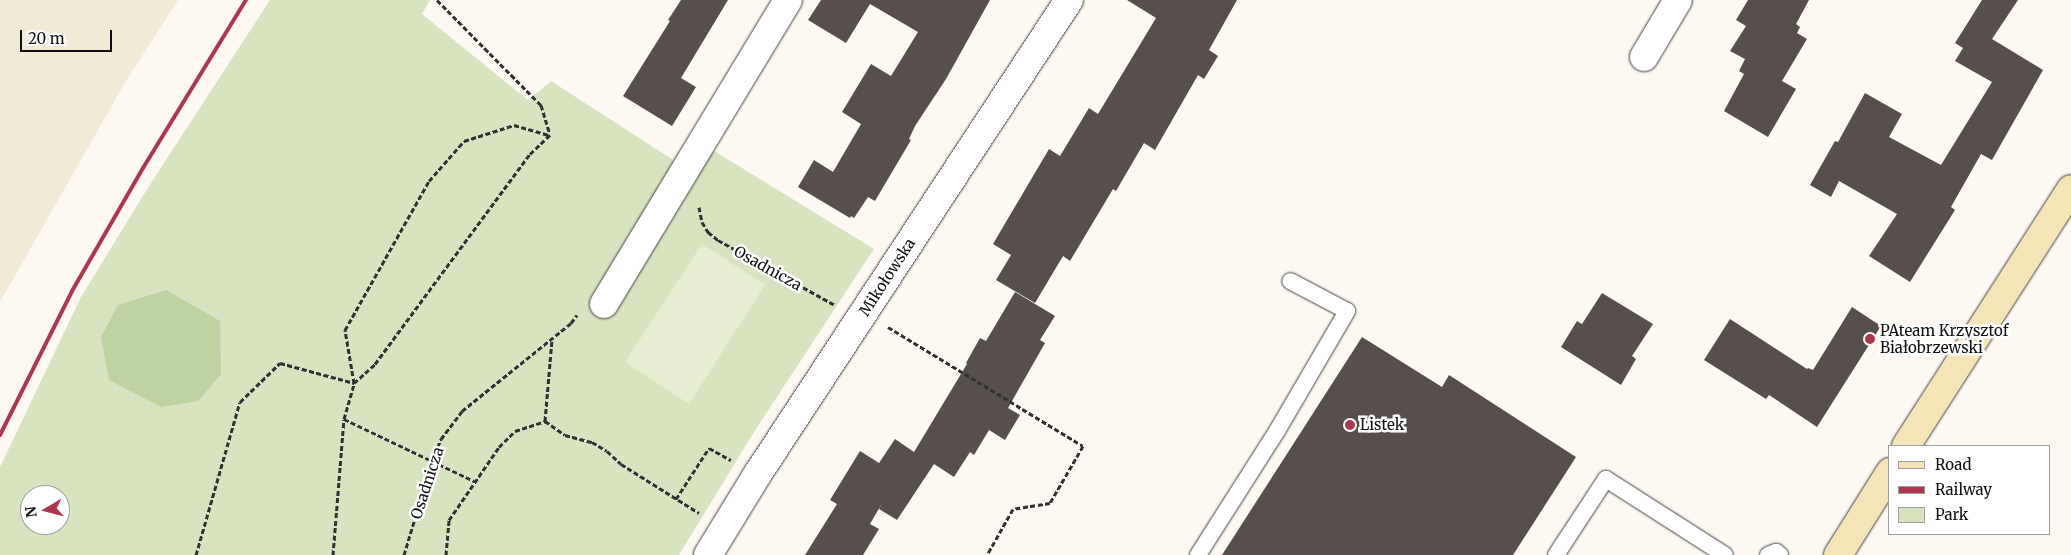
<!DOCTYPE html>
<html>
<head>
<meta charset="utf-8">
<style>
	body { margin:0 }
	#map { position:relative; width:2071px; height:555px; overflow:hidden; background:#fdf9f2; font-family:Merriweather,serif }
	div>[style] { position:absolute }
	.farmland>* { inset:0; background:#f1ead5 }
	.green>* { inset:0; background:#d8e4bf }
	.forest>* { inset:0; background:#bfd3a0 }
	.pitch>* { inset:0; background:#e7edd0 }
	.building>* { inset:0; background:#564f4c }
	.path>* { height:3px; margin-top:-1.5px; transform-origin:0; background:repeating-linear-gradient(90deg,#313131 0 5px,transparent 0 7.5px) }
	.roads { filter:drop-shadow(0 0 1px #424242) drop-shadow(0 0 1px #424242) }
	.lane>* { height:16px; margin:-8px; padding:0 8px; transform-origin:8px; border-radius:8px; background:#fff }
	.street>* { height:28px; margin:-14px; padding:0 14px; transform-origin:14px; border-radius:14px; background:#fff }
	.secondary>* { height:28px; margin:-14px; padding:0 14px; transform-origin:14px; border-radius:14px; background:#f5e4b5 }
	.rail>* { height:4px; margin:-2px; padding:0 2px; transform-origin:2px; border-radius:2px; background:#ae374f }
	.dots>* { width:14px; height:14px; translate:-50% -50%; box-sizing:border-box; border:2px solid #fff; border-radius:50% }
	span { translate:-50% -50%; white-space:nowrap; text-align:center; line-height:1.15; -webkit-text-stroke:5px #fff; paint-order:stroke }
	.street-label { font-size:15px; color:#0f0f0f }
	.poi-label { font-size:15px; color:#0f0f0f }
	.left { translate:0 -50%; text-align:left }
	.legend { position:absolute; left:1888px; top:445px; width:162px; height:90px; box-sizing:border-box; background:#fff; border:1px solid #9f9f9f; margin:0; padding:6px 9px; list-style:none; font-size:15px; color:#0f0f0f }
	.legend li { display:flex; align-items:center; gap:10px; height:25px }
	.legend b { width:25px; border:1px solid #9f9f9f }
	.north { position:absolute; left:20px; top:485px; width:50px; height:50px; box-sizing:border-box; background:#fff; border:1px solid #9f9f9f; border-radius:50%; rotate:262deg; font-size:14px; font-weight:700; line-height:20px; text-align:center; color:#0f0f0f }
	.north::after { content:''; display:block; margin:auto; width:18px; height:22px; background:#ae374f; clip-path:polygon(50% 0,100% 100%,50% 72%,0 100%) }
	.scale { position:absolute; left:20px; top:30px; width:92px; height:22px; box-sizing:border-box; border:2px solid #0f0f0f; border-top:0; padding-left:6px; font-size:15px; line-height:18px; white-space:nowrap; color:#0f0f0f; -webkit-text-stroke:4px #fff; paint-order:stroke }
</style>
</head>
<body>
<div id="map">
	<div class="farmland">
		<div style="clip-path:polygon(0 0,178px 0,126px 81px,0 302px)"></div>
	</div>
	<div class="green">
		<div style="clip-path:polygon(evenodd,270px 0,430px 0,422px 14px,528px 100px,551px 81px,695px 174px,711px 149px,874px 249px,754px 432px,679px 555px,0 555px,0 467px,81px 297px,149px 186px,270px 0,30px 495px,60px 495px,60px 525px,30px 525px,30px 495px)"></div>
	</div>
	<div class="forest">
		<div style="clip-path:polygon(166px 290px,220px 321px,221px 374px,198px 401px,161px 407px,109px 380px,101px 337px,118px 305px)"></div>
	</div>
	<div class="pitch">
		<div style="clip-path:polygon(702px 244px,765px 285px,689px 404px,625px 362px)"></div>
	</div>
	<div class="building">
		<div style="clip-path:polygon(681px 0,728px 0,681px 78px,696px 87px,672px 126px,623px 96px,670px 21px,668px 20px)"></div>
		<div style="clip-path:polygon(821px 0,990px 0,946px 79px,915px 126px,909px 139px,911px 140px,875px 201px,868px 197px,854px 218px,851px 216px,850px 218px,798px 187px,814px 160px,833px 172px,861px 124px,842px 112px,871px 64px,891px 76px,918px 32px,870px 4px,846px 43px,808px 20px)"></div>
		<div style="clip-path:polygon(1127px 0,1237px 0,1209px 50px,1218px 56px,1204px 79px,1198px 75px,1155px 150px,1144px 143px,1116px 191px,1113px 189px,1070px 261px,1063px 256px,1035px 303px,996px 280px,1011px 255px,993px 244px,1049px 149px,1060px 156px,1089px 108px,1098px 114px,1156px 18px)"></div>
		<div style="clip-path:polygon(1748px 0,1809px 0,1796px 24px,1800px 27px,1797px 33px,1807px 39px,1782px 81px,1796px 89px,1768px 137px,1724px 111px,1744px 74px,1739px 71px,1745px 59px,1730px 51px,1746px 26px,1736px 20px)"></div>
		<div style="clip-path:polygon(1982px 0,2018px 0,1992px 39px,2043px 70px,1992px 160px,1981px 154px,1951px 207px,1955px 210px,1910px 282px,1869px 256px,1897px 214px,1839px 181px,1831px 197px,1810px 185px,1835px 141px,1838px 142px,1865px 93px,1902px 114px,1889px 137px,1941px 165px,1992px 82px,1955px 61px,1963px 48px,1955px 43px)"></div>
		<div style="clip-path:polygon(1015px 292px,1055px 316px,1040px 340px,1045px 343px,1008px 408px,1020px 415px,1005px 440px,989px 430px,974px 455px,970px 452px,954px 477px,934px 464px,897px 520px,879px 509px,884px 500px,870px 524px,879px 529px,863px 555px,805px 555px,837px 504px,830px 500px,860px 451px,879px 463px,895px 439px,914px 452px,967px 364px,966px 363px,980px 338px,986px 341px)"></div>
		<div style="clip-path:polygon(1602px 293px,1653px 324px,1632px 356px,1636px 359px,1621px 385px,1561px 347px,1577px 321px,1582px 324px)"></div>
		<div style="clip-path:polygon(1852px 307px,1881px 326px,1817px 427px,1769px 395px,1766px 399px,1704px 360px,1730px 319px,1807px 369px,1808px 368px,1813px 370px)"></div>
		<div style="clip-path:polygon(1362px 337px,1442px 387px,1449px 375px,1576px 457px,1513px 555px,1222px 555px)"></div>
	</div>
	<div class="path">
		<div style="left:437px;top:0;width:148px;rotate:45.3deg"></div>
		<div style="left:541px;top:105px;width:30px;rotate:73deg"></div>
		<div style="left:699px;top:207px;width:15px;rotate:79deg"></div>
		<div style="left:702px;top:222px;width:12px;rotate:59deg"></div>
		<div style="left:708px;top:232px;width:13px;rotate:39deg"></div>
		<div style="left:718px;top:240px;width:134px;rotate:29.1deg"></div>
		<div style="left:888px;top:327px;width:228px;rotate:31.4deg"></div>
		<div style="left:1083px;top:446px;width:66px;rotate:120.1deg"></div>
		<div style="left:1050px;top:503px;width:37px;rotate:171deg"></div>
		<div style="left:1013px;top:509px;width:53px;rotate:119.5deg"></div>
		<div style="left:344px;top:419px;width:144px;rotate:25.5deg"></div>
		<div style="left:545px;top:421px;width:81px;rotate:-85.1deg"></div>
		<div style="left:676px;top:499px;width:61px;rotate:-57.1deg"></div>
		<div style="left:709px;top:448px;width:25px;rotate:29deg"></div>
		<div style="left:196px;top:555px;width:159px;rotate:-74deg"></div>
		<div style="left:240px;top:402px;width:56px;rotate:-44.3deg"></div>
		<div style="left:280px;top:363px;width:77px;rotate:15.1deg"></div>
		<div style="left:354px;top:383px;width:54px;rotate:-99.6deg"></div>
		<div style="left:345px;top:330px;width:171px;rotate:-60.6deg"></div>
		<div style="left:429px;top:181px;width:53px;rotate:-48.8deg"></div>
		<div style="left:464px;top:141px;width:52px;rotate:-17.7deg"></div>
		<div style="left:514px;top:125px;width:37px;rotate:16deg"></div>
		<div style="left:333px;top:555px;width:136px;rotate:-85.4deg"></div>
		<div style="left:344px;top:419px;width:37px;rotate:-74deg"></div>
		<div style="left:354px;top:383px;width:28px;rotate:-42deg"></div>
		<div style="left:375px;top:364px;width:261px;rotate:-53.6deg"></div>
		<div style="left:530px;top:154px;width:28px;rotate:-44deg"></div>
		<div style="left:404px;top:555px;width:98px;rotate:-73.4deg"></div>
		<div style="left:432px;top:461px;width:24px;rotate:-68deg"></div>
		<div style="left:441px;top:439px;width:35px;rotate:-53deg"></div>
		<div style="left:462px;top:411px;width:140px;rotate:-38.9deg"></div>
		<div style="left:571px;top:323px;width:10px;rotate:-53deg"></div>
		<div style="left:446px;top:555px;width:35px;rotate:-85deg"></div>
		<div style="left:449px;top:520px;width:88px;rotate:-55.6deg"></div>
		<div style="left:499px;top:447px;width:23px;rotate:-45deg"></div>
		<div style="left:515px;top:431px;width:32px;rotate:-18deg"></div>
		<div style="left:545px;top:421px;width:24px;rotate:35deg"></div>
		<div style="left:565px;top:435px;width:28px;rotate:15deg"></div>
		<div style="left:592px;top:442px;width:17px;rotate:31deg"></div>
		<div style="left:607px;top:451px;width:19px;rotate:43deg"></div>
		<div style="left:621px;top:464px;width:92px;rotate:32.1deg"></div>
	</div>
	<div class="roads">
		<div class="lane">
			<div style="left:1198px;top:555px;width:147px;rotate:-57.5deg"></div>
			<div style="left:1277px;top:431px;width:139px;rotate:-59.7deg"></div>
			<div style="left:1347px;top:311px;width:64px;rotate:-152.2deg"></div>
			<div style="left:1556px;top:555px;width:91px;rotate:-56.7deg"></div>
			<div style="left:1606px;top:479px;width:141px;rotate:32.6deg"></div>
			<div style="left:1768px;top:555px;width:9px;rotate:-21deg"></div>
			<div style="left:1776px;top:552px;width:5px;rotate:37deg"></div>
		</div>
		<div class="street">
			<div style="left:1644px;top:57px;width:66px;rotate:-59.2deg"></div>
			<div style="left:604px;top:304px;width:355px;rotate:-58.8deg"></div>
			<div style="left:708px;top:555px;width:94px;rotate:-58.5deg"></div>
			<div style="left:757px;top:475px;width:568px;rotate:-56.7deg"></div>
		</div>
		<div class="secondary">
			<div style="left:1906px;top:446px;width:305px;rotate:-57.3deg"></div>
			<div style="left:1838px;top:555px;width:98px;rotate:-57.9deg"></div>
		</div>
	</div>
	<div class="rail">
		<div style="left:0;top:435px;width:161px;rotate:-63.4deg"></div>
		<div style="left:72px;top:291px;width:142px;rotate:-60deg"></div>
		<div style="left:143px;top:168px;width:197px;rotate:-58.5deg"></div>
	</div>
	<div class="dots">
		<div style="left:1870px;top:339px;background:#ae374f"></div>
		<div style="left:1350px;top:425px;background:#ae374f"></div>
	</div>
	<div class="street-label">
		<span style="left:768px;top:268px;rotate:29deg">Osadnicza</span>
		<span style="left:887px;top:277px;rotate:-57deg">Mikołowska</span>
		<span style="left:427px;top:483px;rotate:-72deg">Osadnicza</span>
	</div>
	<div class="poi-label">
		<span class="left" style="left:1880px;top:339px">PAteam Krzysztof<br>Białobrzewski</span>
		<span class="left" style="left:1360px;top:425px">Listek</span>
	</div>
	<ul class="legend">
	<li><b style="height:6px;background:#f5e4b5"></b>Road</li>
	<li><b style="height:6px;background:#ae374f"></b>Railway</li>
	<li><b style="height:14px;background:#d8e4bf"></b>Park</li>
	</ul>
	<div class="north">N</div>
	<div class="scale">20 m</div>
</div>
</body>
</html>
